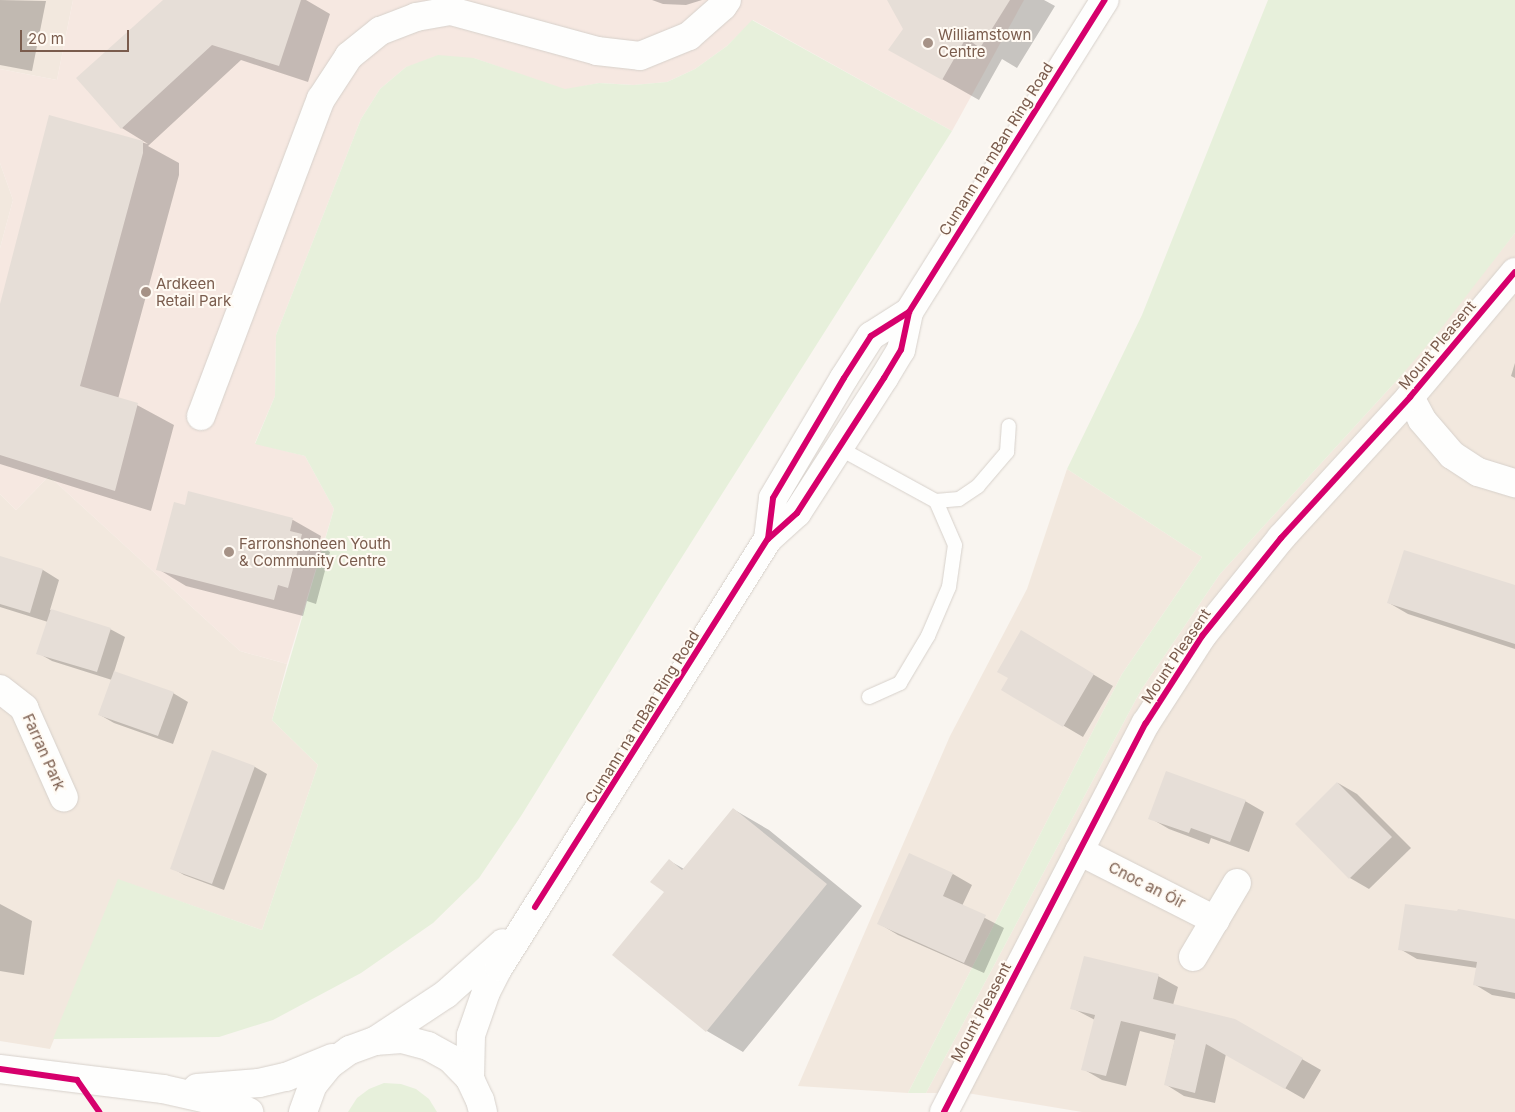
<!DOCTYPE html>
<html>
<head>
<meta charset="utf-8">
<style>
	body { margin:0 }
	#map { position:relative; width:1515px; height:1112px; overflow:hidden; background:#f9f5f0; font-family:Inter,sans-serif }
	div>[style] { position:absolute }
	.residential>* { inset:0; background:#f2e8de }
	.commercial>* { inset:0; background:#f6e8e1 }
	.green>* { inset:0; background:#e7f0db }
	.shadow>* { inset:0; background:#0003 }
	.building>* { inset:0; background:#e6ded7 }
	.roads { filter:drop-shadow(0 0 1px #d7d1cb) drop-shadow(0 0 1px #d7d1cb) }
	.lane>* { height:14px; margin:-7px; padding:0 7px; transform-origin:7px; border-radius:7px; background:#fefefd }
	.street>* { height:28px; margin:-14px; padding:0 14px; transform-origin:14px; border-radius:14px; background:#fefefd }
	.secondary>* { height:28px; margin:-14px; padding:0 14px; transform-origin:14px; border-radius:14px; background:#fefefd }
	.cycleway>* { height:6px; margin:-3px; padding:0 3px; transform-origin:3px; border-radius:3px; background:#d6006c }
	.dots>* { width:14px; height:14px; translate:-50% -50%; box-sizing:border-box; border:2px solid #fffaf3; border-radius:50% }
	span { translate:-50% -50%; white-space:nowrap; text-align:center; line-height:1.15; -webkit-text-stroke:4px #fffaf3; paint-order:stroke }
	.poi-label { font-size:15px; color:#7a5c4d }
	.left { translate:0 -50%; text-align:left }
	.street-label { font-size:15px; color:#7a5c4d }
	.scale { position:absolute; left:20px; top:30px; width:109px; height:22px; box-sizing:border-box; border:2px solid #7a5c4d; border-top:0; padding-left:6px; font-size:15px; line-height:18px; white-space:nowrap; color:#7a5c4d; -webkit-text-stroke:4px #fffaf3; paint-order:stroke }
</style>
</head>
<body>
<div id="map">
	<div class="residential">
		<div style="clip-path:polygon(0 0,73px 0,57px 80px,0 69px)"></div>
		<div style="clip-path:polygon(0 163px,13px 200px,0 248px)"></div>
		<div style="clip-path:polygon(1515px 233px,1515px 1112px,1082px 1112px,967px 1093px,926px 1093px,1141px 690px,1220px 574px,1399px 378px)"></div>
		<div style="clip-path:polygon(1067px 469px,1202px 557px,1122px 674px,908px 1093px,798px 1086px,950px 736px,1027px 589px)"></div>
		<div style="clip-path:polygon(49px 476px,240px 651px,287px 664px,272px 720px,318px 765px,262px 930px,119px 880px,50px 1049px,0 1041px,0 494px,16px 510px)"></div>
	</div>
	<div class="commercial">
		<div style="clip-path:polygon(73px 0,1024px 0,952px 131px,753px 20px,727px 46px,695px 69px,667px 82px,634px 85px,599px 83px,565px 90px,474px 58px,406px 67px,380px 89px,361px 119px,276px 335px,275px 396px,255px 443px,305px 456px,334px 509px,287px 664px,240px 651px,49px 476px,16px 510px,0 494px,0 248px,13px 200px,0 163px,0 69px,57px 80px)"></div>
	</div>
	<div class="green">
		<div style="clip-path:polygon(1268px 0,1515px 0,1515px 233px,1436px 335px,1399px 378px,1220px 574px,1141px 690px,926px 1093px,908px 1093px,1122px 674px,1202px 557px,1067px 469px,1142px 315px)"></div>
		<div style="clip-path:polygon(752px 20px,952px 131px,663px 587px,521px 816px,479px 878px,433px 923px,361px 973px,273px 1020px,219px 1037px,53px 1039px,118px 879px,262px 930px,318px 765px,272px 720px,334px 509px,305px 456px,255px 444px,275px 396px,276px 335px,361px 119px,380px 89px,406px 67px,438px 55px,474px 58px,565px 89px,599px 83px,633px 85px,667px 82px,695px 69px,727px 46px)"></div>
		<div style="clip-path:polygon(384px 1083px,401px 1084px,416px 1089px,429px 1099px,437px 1112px,348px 1112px,357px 1098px,369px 1089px)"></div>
	</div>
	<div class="shadow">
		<div style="clip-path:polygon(0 0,46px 1px,32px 71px,0 65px)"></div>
		<div style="clip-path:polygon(165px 0,306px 0,330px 14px,308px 82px,241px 60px,148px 146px,179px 163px,179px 175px,118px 399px,137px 405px,174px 425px,151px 511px,0 464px,0 309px,50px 117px,148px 144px,122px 128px)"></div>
		<div style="clip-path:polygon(652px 0,702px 0,686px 5px,663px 4px)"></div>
		<div style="clip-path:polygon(890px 0,1044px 0,1055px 6px,1017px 68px,1002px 59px,979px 100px,926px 70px)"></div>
		<div style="clip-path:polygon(1515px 363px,1515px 378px,1511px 376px)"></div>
		<div style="clip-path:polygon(185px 506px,293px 520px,321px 536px,319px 545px,330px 552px,316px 604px,307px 601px,303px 616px,186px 586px,158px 569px)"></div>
		<div style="clip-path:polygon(0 557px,43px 570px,59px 580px,50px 610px,110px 629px,125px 637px,114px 672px,173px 693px,188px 702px,173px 744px,114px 723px,100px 715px,112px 680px,52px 661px,38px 653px,48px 622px,0 607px)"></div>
		<div style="clip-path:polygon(1515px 589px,1515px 649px,1408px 614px,1389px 603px)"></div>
		<div style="clip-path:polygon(1021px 632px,1113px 686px,1083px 737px,1003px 690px,1010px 678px)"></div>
		<div style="clip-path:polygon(213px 752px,255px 767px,267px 774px,224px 890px,184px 875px,172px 868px)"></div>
		<div style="clip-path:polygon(1338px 783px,1357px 794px,1411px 848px,1369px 889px,1350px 878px)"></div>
		<div style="clip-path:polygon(1245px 801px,1264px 812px,1249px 852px,1211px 838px,1209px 844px,1169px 829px,1150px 818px)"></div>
		<div style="clip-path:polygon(733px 809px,769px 830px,862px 906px,743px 1052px,707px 1031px,665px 892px,670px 861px,684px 869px)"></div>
		<div style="clip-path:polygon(953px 874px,972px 885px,962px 906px,1004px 928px,984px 973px,898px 935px,878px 923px)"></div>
		<div style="clip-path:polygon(0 904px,32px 921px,24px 975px,0 971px)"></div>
		<div style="clip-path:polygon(1515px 920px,1515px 999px,1492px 995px,1474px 984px,1477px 968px,1417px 959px,1400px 949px)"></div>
		<div style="clip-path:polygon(1158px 976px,1178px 987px,1173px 1005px,1234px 1020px,1321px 1070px,1304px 1099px,1226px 1054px,1215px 1103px,1184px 1096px,1165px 1084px,1175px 1040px,1140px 1031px,1126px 1086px,1102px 1080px,1083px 1069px,1095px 1020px,1072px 1008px)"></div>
	</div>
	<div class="building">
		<div style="clip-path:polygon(163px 0,301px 0,279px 66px,212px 45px,121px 129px,76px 78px)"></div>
		<div style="clip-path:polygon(887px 0,1010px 0,980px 48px,966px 38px,942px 80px,888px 50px,903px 29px)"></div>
		<div style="clip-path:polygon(49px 115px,143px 141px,143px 153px,80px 386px,138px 403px,115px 491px,0 455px,0 304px)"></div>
		<div style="clip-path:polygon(188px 491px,293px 518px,290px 531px,302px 534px,288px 588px,278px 585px,274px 600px,156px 570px,174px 502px,185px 505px)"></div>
		<div style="clip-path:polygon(1404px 550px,1515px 585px,1515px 644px,1387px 603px)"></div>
		<div style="clip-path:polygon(0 556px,43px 569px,30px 613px,0 604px)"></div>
		<div style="clip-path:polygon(51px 609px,111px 628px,97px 672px,36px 654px)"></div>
		<div style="clip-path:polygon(1021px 630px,1094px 674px,1063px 727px,1001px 690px,1008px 678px,997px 672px)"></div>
		<div style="clip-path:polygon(114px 671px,174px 692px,158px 736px,98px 715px)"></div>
		<div style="clip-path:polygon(212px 750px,255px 766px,212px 884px,170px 869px)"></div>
		<div style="clip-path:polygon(1166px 771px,1246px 800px,1230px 842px,1191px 828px,1189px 833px,1148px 819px)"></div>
		<div style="clip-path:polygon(1337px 782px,1392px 837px,1349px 879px,1295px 824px)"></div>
		<div style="clip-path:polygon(733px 808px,827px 884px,706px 1032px,612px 955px,664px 892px,650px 882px,669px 859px,682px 870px)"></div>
		<div style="clip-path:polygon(909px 853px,953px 873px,943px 896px,986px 915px,964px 963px,877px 924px)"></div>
		<div style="clip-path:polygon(1405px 904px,1457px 911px,1458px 909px,1515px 919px,1515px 993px,1473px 985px,1477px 962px,1398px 950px)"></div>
		<div style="clip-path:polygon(1084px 956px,1159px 974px,1153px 999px,1235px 1019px,1303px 1058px,1285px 1089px,1206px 1044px,1195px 1093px,1164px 1085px,1176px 1034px,1121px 1021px,1106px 1076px,1081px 1070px,1095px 1015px,1070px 1009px)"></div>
	</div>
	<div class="roads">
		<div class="lane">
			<div style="left:839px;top:448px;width:111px;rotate:28.7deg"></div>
			<div style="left:936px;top:501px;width:23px;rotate:-5deg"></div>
			<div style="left:959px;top:499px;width:23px;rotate:-34deg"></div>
			<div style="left:978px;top:486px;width:45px;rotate:-49.5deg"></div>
			<div style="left:1007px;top:452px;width:26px;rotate:-86deg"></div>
			<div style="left:869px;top:697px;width:34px;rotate:-24deg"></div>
			<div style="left:900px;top:683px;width:55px;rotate:-59.2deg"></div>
			<div style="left:928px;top:636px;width:53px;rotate:-66.8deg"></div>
			<div style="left:949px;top:587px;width:42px;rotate:-81.9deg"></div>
			<div style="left:955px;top:545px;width:48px;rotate:-113.4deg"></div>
		</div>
		<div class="street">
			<div style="left:1410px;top:397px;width:26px;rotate:62deg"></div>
			<div style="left:1422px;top:420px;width:46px;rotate:49.4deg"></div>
			<div style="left:1452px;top:455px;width:31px;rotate:33deg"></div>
			<div style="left:1478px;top:472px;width:39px;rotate:17deg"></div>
			<div style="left:201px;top:416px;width:339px;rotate:-69.3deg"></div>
			<div style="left:321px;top:99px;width:51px;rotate:-56.9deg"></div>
			<div style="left:349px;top:56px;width:40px;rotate:-39deg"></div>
			<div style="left:380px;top:31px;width:39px;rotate:-21deg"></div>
			<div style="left:416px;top:17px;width:36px;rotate:-10deg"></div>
			<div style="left:451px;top:11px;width:151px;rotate:15.3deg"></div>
			<div style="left:597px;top:51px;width:43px;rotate:6.6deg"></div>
			<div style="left:640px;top:56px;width:53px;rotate:-22.2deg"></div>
			<div style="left:689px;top:36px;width:45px;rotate:-41.4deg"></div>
			<div style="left:723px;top:6px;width:7px;rotate:-56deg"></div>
			<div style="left:0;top:689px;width:31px;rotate:38deg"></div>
			<div style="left:24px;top:708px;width:98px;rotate:66deg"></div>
			<div style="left:1079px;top:851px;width:153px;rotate:26.9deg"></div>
			<div style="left:1193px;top:957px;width:86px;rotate:-59.3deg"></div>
			<div style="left:944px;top:1112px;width:438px;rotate:-62.6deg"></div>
			<div style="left:1146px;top:723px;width:103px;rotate:-57.2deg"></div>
			<div style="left:1202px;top:636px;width:126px;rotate:-51.1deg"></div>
			<div style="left:1281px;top:538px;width:191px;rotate:-47.5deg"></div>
			<div style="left:1410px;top:397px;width:163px;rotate:-50deg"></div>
		</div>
		<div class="secondary">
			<div style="left:768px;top:539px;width:41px;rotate:-83deg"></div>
			<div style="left:773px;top:498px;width:139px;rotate:-59.4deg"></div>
			<div style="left:844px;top:378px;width:50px;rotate:-57.3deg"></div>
			<div style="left:871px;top:336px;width:45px;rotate:-32.3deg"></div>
			<div style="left:375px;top:1041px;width:85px;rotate:-33.5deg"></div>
			<div style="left:446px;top:994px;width:76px;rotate:-41.8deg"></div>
			<div style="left:0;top:1069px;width:164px;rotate:7deg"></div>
			<div style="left:163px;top:1089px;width:73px;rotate:12.7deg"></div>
			<div style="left:234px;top:1105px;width:17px;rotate:25deg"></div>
			<div style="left:470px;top:1079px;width:44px;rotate:-88.7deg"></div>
			<div style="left:471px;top:1035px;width:46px;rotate:-70.8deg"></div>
			<div style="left:486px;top:992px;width:28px;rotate:-63deg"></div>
			<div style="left:499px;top:967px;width:506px;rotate:-57.85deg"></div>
			<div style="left:768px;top:539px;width:39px;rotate:-42deg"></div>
			<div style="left:797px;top:513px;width:161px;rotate:-57.2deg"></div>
			<div style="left:884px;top:378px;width:33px;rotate:-59deg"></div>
			<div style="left:901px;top:350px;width:39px;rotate:-78deg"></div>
			<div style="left:909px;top:312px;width:368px;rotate:-57.9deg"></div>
			<div style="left:197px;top:1088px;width:62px;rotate:-4.6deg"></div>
			<div style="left:259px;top:1083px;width:28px;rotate:-13deg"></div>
			<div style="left:286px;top:1077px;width:50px;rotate:-22.4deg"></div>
			<div style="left:303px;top:1112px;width:29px;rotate:-70deg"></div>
			<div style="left:313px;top:1085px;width:26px;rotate:-51deg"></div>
			<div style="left:329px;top:1065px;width:26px;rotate:-36deg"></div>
			<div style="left:350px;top:1050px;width:27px;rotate:-20deg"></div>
			<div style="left:375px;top:1041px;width:27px;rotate:-4deg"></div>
			<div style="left:402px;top:1039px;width:27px;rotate:15deg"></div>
			<div style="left:428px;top:1046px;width:26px;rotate:29deg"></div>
			<div style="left:451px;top:1059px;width:28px;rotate:46deg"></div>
			<div style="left:470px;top:1079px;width:23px;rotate:65deg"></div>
			<div style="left:480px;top:1100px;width:12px;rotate:76deg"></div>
		</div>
	</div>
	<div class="cycleway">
		<div style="left:768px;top:539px;width:41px;rotate:-83deg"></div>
		<div style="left:773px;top:498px;width:139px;rotate:-59.4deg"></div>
		<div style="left:844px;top:378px;width:50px;rotate:-57.3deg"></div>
		<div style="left:871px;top:336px;width:45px;rotate:-32.3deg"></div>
		<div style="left:535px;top:907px;width:436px;rotate:-57.7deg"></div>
		<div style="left:768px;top:539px;width:39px;rotate:-42deg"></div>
		<div style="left:797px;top:513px;width:161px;rotate:-57.2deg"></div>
		<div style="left:884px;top:378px;width:33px;rotate:-59deg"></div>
		<div style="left:901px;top:350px;width:39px;rotate:-78deg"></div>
		<div style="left:909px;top:312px;width:368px;rotate:-57.9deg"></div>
		<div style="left:0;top:1069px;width:78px;rotate:8.1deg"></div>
		<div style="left:77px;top:1080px;width:39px;rotate:55deg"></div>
		<div style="left:944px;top:1112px;width:438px;rotate:-62.6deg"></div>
		<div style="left:1146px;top:723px;width:103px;rotate:-57.2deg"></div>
		<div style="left:1202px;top:636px;width:126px;rotate:-51.1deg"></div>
		<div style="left:1281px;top:538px;width:191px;rotate:-47.5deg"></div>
		<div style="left:1410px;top:397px;width:163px;rotate:-50deg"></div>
	</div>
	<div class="dots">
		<div style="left:928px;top:43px;background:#a69286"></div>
		<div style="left:146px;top:292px;background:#a69286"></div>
		<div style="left:229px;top:552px;background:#a69286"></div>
	</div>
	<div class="poi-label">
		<span class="left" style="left:938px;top:43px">Williamstown<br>Centre</span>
		<span class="left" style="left:156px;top:292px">Ardkeen<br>Retail Park</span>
		<span class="left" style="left:239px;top:552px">Farronshoneen Youth<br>&amp; Community Centre</span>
	</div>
	<div class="street-label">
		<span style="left:996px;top:149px;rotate:-58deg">Cumann na mBan Ring Road</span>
		<span style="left:1437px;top:345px;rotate:-50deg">Mount Pleasent</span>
		<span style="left:1176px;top:656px;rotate:-56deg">Mount Pleasent</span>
		<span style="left:642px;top:717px;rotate:-58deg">Cumann na mBan Ring Road</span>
		<span style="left:44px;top:752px;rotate:66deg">Farran Park</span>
		<span style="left:1147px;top:885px;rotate:27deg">Cnoc an Óir</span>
		<span style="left:981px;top:1012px;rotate:-62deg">Mount Pleasent</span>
	</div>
	<div class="scale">20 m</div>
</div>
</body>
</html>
